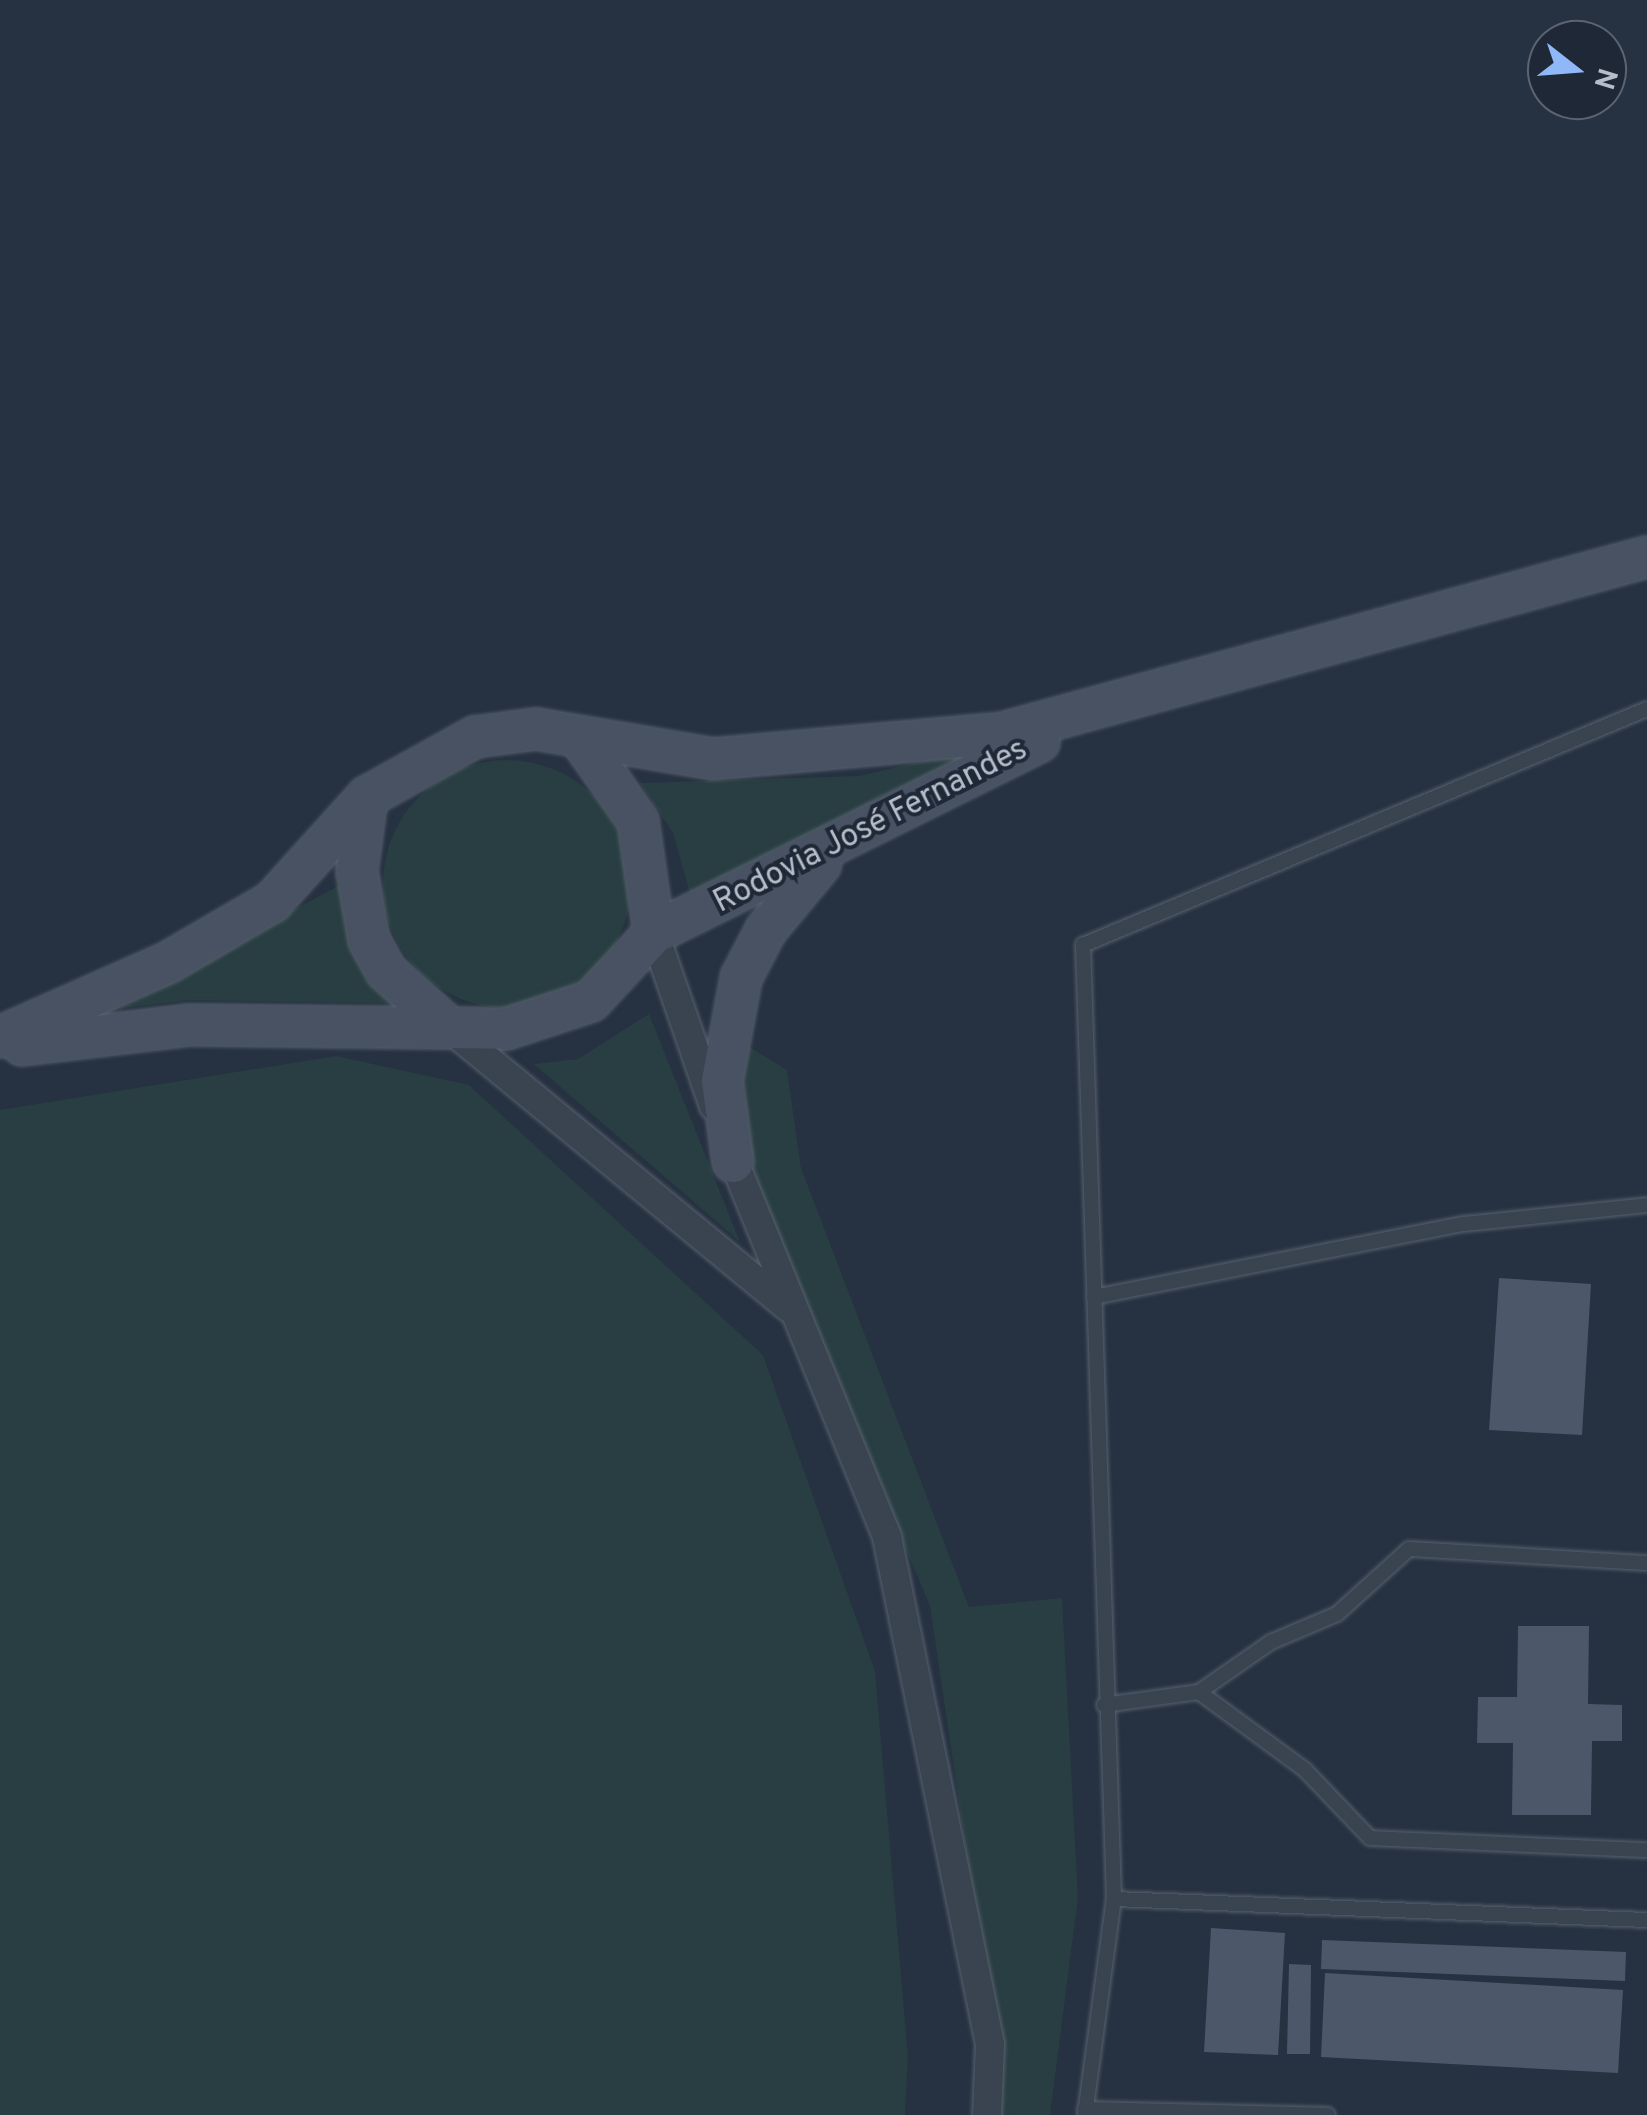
<!DOCTYPE html>
<html>
<head>
<meta charset="utf-8">
<style>
	body { margin:0 }
	#map { position:relative; width:1647px; height:2115px; overflow:hidden; background:#263141; font-family:Overpass,sans-serif }
	div>[style] { position:absolute }
	.green>* { inset:0; background:#283e42 }
	.round { border-radius:50% }
	.building>* { inset:0; background:#4c586a }
	.roads { filter:drop-shadow(0 0 2px #58616e) drop-shadow(0 0 2px #58616e) }
	.service>* { height:14px; margin:-7px; padding:0 7px; transform-origin:7px; border-radius:7px; background:#3a4350 }
	.minor>* { height:28px; margin:-14px; padding:0 14px; transform-origin:14px; border-radius:14px; background:#3a4350 }
	.secondary>* { height:40px; margin:-20px; padding:0 20px; transform-origin:20px; border-radius:20px; background:#485263 }
	span { translate:-50% -50%; white-space:nowrap; text-align:center; line-height:1.15; -webkit-text-stroke:8px #1f2836; paint-order:stroke }
	.street-label { font-size:32px; color:#b7becb }
	.north { position:absolute; left:1527px; top:20px; width:100px; height:100px; box-sizing:border-box; background:#1f2836; border:2px solid #5c6472; border-radius:50%; rotate:107deg; font-size:28px; font-weight:700; line-height:40px; text-align:center; color:#b7becb }
	.north::after { content:''; display:block; margin:auto; width:35px; height:45px; background:#90b7f7; clip-path:polygon(50% 0,100% 100%,50% 72%,0 100%) }
</style>
</head>
<body>
<div id="map">
	<div class="green">
		<div style="clip-path:polygon(997px 744px,880px 797px,693px 904px,673px 833px,640px 783px,859px 776px)"></div>
		<div class="round" style="left:383px;top:760px;width:248px;height:248px"></div>
		<div style="clip-path:polygon(353px 878px,392px 1003px,188px 1000px,107px 1010px)"></div>
		<div style="clip-path:polygon(649px 1014px,740px 1242px,534px 1064px,578px 1059px)"></div>
		<div style="clip-path:polygon(733px 1037px,787px 1070px,801px 1168px,969px 1607px,1062px 1598px,1078px 1898px,1050px 2115px,993px 2115px,995px 2045px,930px 1606px,736px 1150px)"></div>
		<div style="clip-path:polygon(336px 1056px,469px 1085px,763px 1355px,875px 1671px,908px 2056px,905px 2115px,0 2115px,0 1110px)"></div>
	</div>
	<div class="building">
		<div style="clip-path:polygon(1499px 1278px,1591px 1284px,1582px 1435px,1489px 1430px)"></div>
		<div style="clip-path:polygon(1518px 1626px,1589px 1626px,1588px 1704px,1622px 1705px,1622px 1741px,1592px 1741px,1591px 1815px,1512px 1815px,1513px 1743px,1477px 1743px,1478px 1697px,1517px 1697px)"></div>
		<div style="clip-path:polygon(1211px 1928px,1285px 1933px,1278px 2055px,1204px 2052px)"></div>
		<div style="clip-path:polygon(1322px 1940px,1626px 1952px,1625px 1981px,1321px 1969px)"></div>
		<div style="clip-path:polygon(1289px 1964px,1311px 1965px,1310px 2054px,1287px 2054px)"></div>
		<div style="clip-path:polygon(1325px 1973px,1623px 1990px,1618px 2073px,1321px 2057px)"></div>
	</div>
	<div class="roads">
		<div class="service">
			<div style="left:1094px;top:1297px;width:377px;rotate:-11.2deg"></div>
			<div style="left:1464px;top:1224px;width:184px;rotate:-5.9deg"></div>
			<div style="left:1199px;top:1692px;width:132px;rotate:36.3deg"></div>
			<div style="left:1305px;top:1770px;width:94px;rotate:46.3deg"></div>
			<div style="left:1370px;top:1838px;width:277px;rotate:2.5deg"></div>
			<div style="left:1104px;top:1705px;width:96px;rotate:-7.8deg"></div>
			<div style="left:1199px;top:1692px;width:88px;rotate:-34.8deg"></div>
			<div style="left:1271px;top:1642px;width:72px;rotate:-23deg"></div>
			<div style="left:1337px;top:1614px;width:97px;rotate:-42.1deg"></div>
			<div style="left:1409px;top:1549px;width:238px;rotate:3.4deg"></div>
			<div style="left:1114px;top:1899px;width:533px;rotate:2.26deg"></div>
			<div style="left:1085px;top:2109px;width:243px;rotate:1.4deg"></div>
			<div style="left:1085px;top:2115px;width:218px;rotate:-82.4deg"></div>
			<div style="left:1114px;top:1899px;width:955px;rotate:-91.86deg"></div>
			<div style="left:1083px;top:945px;width:611px;rotate:-22.71deg"></div>
		</div>
		<div class="minor">
			<div style="left:654px;top:933px;width:183px;rotate:70.9deg"></div>
			<div style="left:447px;top:1026px;width:442px;rotate:39.5deg"></div>
			<div style="left:728px;top:1147px;width:421px;rotate:67.8deg"></div>
			<div style="left:887px;top:1537px;width:517px;rotate:78.52deg"></div>
			<div style="left:990px;top:2044px;width:71px;rotate:92.4deg"></div>
		</div>
		<div class="secondary">
			<div style="left:367px;top:797px;width:75px;rotate:97.7deg"></div>
			<div style="left:357px;top:871px;width:70px;rotate:80.1deg"></div>
			<div style="left:369px;top:940px;width:35px;rotate:61deg"></div>
			<div style="left:386px;top:971px;width:81px;rotate:42deg"></div>
			<div style="left:654px;top:933px;width:430px;rotate:-26.4deg"></div>
			<div style="left:0;top:1037px;width:185px;rotate:-23.9deg"></div>
			<div style="left:169px;top:962px;width:119px;rotate:-30.2deg"></div>
			<div style="left:272px;top:902px;width:142px;rotate:-47.9deg"></div>
			<div style="left:367px;top:797px;width:124px;rotate:-29.1deg"></div>
			<div style="left:475px;top:737px;width:62px;rotate:-7.5deg"></div>
			<div style="left:536px;top:729px;width:180px;rotate:9.6deg"></div>
			<div style="left:713px;top:759px;width:291px;rotate:-5.1deg"></div>
			<div style="left:1003px;top:733px;width:668px;rotate:-15.29deg"></div>
			<div style="left:22px;top:1045px;width:168px;rotate:-6.8deg"></div>
			<div style="left:189px;top:1025px;width:317px;rotate:0.7deg"></div>
			<div style="left:506px;top:1029px;width:89px;rotate:-18.2deg"></div>
			<div style="left:591px;top:1001px;width:93px;rotate:-47.2deg"></div>
			<div style="left:654px;top:933px;width:113px;rotate:-98.1deg"></div>
			<div style="left:638px;top:821px;width:103px;rotate:-125.1deg"></div>
			<div style="left:733px;top:1162px;width:82px;rotate:-97.7deg"></div>
			<div style="left:722px;top:1081px;width:105px;rotate:-79.5deg"></div>
			<div style="left:741px;top:978px;width:54px;rotate:-62.5deg"></div>
			<div style="left:766px;top:930px;width:85px;rotate:-50.3deg"></div>
		</div>
	</div>
	<div class="street-label">
		<span style="left:871px;top:827px;rotate:-27deg">Rodovia José Fernandes</span>
	</div>
	<div class="north">N</div>
</div>
</body>
</html>
